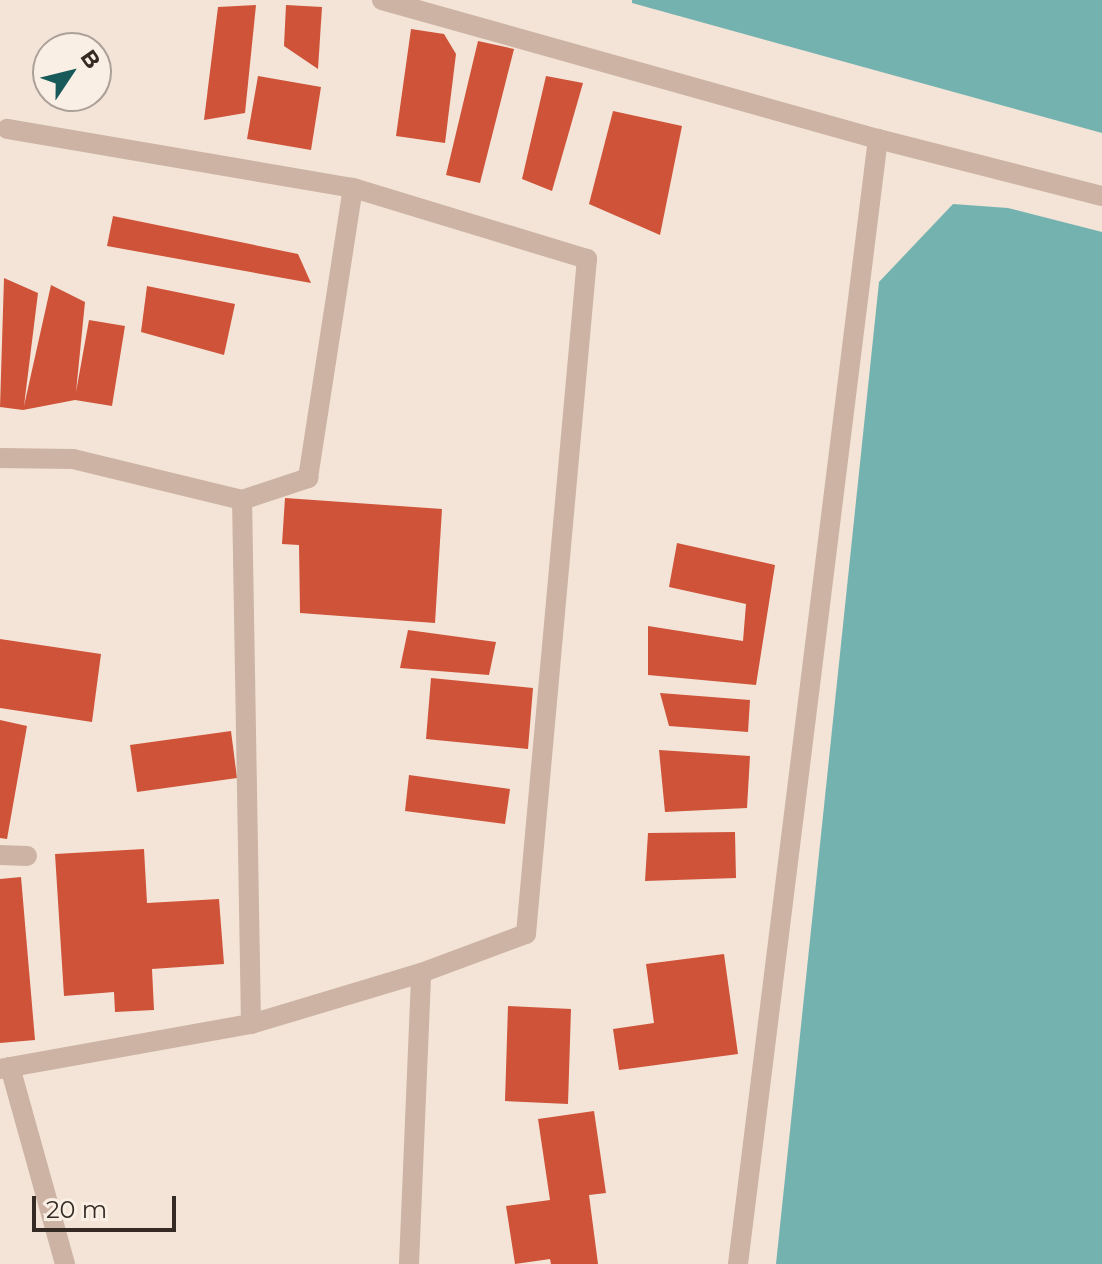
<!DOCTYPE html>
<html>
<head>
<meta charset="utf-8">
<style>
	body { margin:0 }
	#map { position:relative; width:1102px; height:1264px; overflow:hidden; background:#f3e4d7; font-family:Montserrat,sans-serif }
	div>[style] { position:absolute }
	.water>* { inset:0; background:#74b2b0 }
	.building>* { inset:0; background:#cf5339 }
	.service>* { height:20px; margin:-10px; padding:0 10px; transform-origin:10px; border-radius:10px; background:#ccb3a3 }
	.minor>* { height:20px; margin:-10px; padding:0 10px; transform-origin:10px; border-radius:10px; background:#ccb3a3 }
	span { translate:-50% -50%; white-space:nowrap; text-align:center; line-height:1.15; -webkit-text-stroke:6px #faefe4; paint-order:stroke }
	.north { position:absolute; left:32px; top:32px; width:80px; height:80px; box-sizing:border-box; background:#faefe4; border:2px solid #aca098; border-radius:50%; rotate:55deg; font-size:22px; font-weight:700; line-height:32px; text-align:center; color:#362a25 }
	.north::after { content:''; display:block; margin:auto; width:28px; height:36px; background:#185a5a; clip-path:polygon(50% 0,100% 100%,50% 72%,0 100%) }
	.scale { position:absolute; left:32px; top:1196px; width:144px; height:36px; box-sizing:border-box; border:4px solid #362a25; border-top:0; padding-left:10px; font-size:24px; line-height:28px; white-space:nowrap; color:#362a25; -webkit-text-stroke:6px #faefe4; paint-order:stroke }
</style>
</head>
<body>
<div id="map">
	<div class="water">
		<div style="clip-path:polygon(632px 0,1102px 0,1102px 133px,632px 3px)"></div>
		<div style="clip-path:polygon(953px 204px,1008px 208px,1102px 232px,1102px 1264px,776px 1264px,879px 282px)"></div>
	</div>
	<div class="building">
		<div style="clip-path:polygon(256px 5px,245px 113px,204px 120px,218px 7px)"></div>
		<div style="clip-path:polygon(286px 5px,322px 7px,318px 69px,284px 46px)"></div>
		<div style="clip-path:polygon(411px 29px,444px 34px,456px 54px,445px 143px,396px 136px)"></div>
		<div style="clip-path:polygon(478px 41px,514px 49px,480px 183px,446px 175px)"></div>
		<div style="clip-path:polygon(258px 76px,321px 87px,311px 150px,247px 139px)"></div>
		<div style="clip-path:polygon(546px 76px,583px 83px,552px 191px,522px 179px)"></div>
		<div style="clip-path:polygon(613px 111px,682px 126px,660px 235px,589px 204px)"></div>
		<div style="clip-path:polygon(113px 216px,298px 254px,311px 283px,107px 246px)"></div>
		<div style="clip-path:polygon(4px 278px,38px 293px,24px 406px,51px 285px,85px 302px,76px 392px,89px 320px,125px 326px,112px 406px,75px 400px,23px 410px,0 407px)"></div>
		<div style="clip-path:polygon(147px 286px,235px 304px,224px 355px,141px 332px)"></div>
		<div style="clip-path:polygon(285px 498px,442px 509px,435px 623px,300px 613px,299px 545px,282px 544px)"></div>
		<div style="clip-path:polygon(677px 543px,775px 565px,756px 685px,648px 675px,648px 626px,743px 641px,746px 604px,669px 587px)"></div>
		<div style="clip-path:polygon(408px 630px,496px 642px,489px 675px,400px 668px)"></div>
		<div style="clip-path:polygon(0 639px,101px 654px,92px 722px,0 708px)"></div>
		<div style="clip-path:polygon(431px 678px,533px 688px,528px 749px,426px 739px)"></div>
		<div style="clip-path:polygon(660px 693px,750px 700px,748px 732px,669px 726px)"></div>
		<div style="clip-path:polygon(0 720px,27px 726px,7px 839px,0 838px)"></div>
		<div style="clip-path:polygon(231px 731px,237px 778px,137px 792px,130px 745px)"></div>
		<div style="clip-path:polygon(659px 750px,750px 756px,747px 808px,665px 812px)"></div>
		<div style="clip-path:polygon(409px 775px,510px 789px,505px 824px,405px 811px)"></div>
		<div style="clip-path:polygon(735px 832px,736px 878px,645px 881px,648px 833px)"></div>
		<div style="clip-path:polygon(144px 849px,147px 903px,219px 899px,224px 964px,152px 969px,154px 1010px,115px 1012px,114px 992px,64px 996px,55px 854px)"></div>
		<div style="clip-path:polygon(21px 877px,35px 1040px,0 1043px,0 879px)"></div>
		<div style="clip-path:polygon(724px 954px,738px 1054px,619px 1070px,613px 1029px,654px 1023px,646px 964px)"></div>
		<div style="clip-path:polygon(508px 1006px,571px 1009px,568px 1104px,505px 1101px)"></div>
		<div style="clip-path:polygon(594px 1111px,606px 1193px,589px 1195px,598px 1264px,551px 1264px,550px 1259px,515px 1264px,506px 1206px,550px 1200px,538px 1119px)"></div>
	</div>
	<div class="service">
		<div style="left:0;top:855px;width:27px;rotate:2deg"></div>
		<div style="left:251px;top:1024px;width:177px;rotate:-16.7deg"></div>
		<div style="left:421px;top:973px;width:112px;rotate:-20.4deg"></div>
		<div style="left:526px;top:934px;width:678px;rotate:-84.84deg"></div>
		<div style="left:587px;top:259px;width:245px;rotate:-163.1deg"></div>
		<div style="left:409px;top:1264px;width:291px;rotate:-87.6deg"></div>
	</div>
	<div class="minor">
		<div style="left:382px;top:0;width:515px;rotate:15.66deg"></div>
		<div style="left:878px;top:139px;width:231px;rotate:14.3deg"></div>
		<div style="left:0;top:458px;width:73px;rotate:0.8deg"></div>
		<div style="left:73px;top:459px;width:174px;rotate:13.6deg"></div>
		<div style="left:10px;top:1067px;width:205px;rotate:74.4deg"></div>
		<div style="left:0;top:1069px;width:255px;rotate:-10.2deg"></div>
		<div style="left:251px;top:1024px;width:524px;rotate:-90.98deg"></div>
		<div style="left:242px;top:500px;width:70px;rotate:-18.4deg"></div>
		<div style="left:308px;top:478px;width:293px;rotate:-81.2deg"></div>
		<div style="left:353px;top:188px;width:351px;rotate:-170.3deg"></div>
		<div style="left:738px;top:1264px;width:1134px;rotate:-82.91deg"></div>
	</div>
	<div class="north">B</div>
	<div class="scale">20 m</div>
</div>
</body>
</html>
